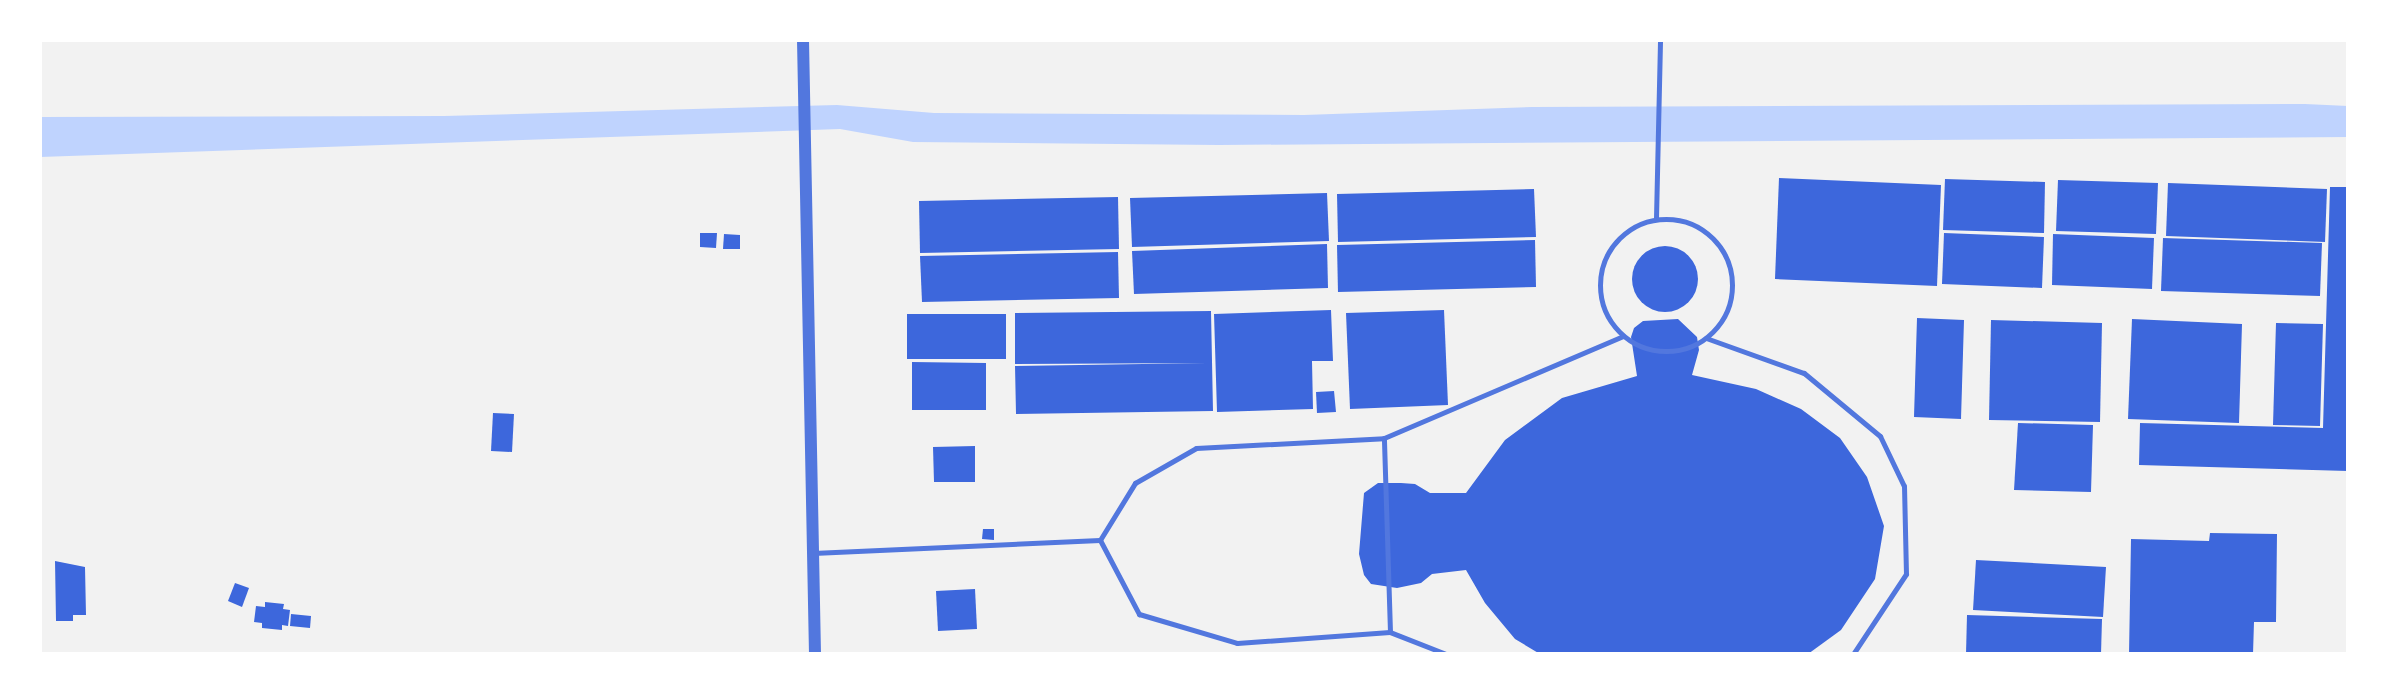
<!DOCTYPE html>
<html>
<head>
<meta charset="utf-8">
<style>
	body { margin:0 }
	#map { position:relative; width:2388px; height:694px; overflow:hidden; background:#f2f2f2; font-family:Roboto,sans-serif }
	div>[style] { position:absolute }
	.water>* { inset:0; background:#bfd3fe }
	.building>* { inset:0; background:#3d67dc }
	.round { border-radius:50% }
	.service>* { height:5px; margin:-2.5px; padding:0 2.5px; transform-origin:2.5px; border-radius:2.5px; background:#5277de }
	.service>.ring { margin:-2.5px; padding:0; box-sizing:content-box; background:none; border:5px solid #5277de; border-radius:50% }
	.tertiary>* { height:12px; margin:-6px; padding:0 6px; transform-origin:6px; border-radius:6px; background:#5277de }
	span { translate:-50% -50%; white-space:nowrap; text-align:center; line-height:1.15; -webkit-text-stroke:7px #fff; paint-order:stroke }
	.frame { position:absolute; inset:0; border:42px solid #fff; pointer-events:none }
</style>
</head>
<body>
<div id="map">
	<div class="water">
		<div style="clip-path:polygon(2305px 104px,2348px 106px,2348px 137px,1219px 145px,913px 142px,840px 129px,40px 157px,40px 117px,444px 116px,837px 105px,934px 113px,1304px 115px,1532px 107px)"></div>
	</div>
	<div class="building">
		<div style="clip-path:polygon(1779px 178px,1941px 185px,1937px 286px,1775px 279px)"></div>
		<div style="clip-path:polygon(1945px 179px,2045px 182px,2044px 233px,1943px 230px)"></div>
		<div style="clip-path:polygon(2058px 180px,2158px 183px,2156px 234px,2056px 231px)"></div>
		<div style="clip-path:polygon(2168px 183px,2327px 189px,2325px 242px,2166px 236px)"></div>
		<div style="clip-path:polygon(2330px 187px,2348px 187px,2348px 471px,2139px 465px,2140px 423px,2323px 428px)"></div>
		<div style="clip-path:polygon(1534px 189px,1536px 237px,1338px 242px,1337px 194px)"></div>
		<div style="clip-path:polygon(1327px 193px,1329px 241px,1132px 247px,1130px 198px)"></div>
		<div style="clip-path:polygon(1118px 197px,1119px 249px,920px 253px,919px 201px)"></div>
		<div style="clip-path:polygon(700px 233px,717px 233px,716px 248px,700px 247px)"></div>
		<div style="clip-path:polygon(1944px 233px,2044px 237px,2042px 288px,1942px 284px)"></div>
		<div style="clip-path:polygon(724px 234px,740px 235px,740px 249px,723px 249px)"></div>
		<div style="clip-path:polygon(2053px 234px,2154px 238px,2152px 289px,2052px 285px)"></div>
		<div style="clip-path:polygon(2163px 238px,2322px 243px,2320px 296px,2161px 291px)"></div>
		<div style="clip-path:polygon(1535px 240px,1536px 287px,1338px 292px,1337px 245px)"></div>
		<div style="clip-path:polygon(1327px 244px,1328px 288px,1134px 294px,1132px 251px)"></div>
		<div class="round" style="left:1632px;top:246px;width:66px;height:66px"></div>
		<div style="clip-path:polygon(1118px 252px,1119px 298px,922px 302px,920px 256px)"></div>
		<div style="clip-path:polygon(1331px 310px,1333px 361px,1312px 361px,1313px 409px,1217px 412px,1214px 314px)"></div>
		<div style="clip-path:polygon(1444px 310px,1448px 405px,1350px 409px,1346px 313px)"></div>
		<div style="clip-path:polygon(1211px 311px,1213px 411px,1016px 414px,1015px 366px,1207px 363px,1015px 364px,1015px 313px)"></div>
		<div style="clip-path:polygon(907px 314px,1006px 314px,1006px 359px,907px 359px)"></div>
		<div style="clip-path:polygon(1917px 318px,1964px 320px,1961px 419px,1914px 417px)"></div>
		<div style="clip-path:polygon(1678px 319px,1697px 337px,1699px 350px,1692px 375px,1756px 389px,1801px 409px,1840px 438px,1867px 477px,1884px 526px,1875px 579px,1841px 630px,1808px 654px,1540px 654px,1515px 639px,1485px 603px,1466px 570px,1432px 574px,1421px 583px,1397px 588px,1371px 584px,1364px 575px,1359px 554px,1364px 493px,1378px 483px,1401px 483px,1415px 484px,1430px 493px,1466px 493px,1505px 440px,1562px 398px,1637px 376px,1631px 337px,1634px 328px,1643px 321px)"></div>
		<div style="clip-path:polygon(2132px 319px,2242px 324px,2239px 423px,2128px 419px)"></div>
		<div style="clip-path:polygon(1991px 320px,2102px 323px,2100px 422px,1989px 420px)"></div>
		<div style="clip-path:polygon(2276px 323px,2323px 324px,2320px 426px,2273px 425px)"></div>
		<div style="clip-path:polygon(912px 362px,986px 363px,986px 410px,912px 410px)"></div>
		<div style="clip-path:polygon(1334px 391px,1336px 412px,1317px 413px,1316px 392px)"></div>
		<div style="clip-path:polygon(493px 413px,514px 414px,512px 452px,491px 451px)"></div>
		<div style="clip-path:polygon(2018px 423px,2093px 425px,2091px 492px,2014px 490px)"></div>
		<div style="clip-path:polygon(975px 446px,975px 482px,934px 482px,933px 447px)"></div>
		<div style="clip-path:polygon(983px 529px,994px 529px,994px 540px,982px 539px)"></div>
		<div style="clip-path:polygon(2210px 533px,2277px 534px,2276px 622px,2254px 622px,2253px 654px,2129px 654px,2131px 539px,2209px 541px)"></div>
		<div style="clip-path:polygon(1976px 560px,2106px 567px,2103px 617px,1973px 610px)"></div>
		<div style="clip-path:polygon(55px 561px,85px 567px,86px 615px,73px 615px,73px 621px,56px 621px)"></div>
		<div style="clip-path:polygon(235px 583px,249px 588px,242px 607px,228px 601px)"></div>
		<div style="clip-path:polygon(975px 589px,977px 629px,938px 631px,936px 591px)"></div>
		<div style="clip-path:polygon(265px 602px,284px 604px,283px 609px,290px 610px,288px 626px,282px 625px,282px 630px,262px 628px,262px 623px,254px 622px,256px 606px,265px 607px)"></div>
		<div style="clip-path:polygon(291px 614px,311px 616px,310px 628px,290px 626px)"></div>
		<div style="clip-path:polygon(1967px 615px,2102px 619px,2101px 654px,1966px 654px)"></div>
	</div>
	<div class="service">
		<div style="left:1656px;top:218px;width:178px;rotate:-88.7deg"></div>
		<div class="ring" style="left:1600px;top:219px;width:127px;height:127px"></div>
		<div style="left:1706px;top:338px;width:104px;rotate:19.7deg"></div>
		<div style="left:1804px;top:373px;width:99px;rotate:39.7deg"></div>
		<div style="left:1880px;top:436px;width:55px;rotate:64.4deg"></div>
		<div style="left:1904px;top:486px;width:88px;rotate:88.7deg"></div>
		<div style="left:1906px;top:574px;width:96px;rotate:123.5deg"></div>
		<div style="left:1100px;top:540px;width:84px;rotate:62.2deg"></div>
		<div style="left:1139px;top:614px;width:102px;rotate:16.5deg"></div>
		<div style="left:1237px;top:643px;width:153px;rotate:-4.1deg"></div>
		<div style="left:1100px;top:540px;width:67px;rotate:-58.4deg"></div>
		<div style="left:1135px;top:483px;width:70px;rotate:-29.8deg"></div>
		<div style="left:1196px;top:448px;width:188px;rotate:-3deg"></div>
		<div style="left:813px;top:553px;width:287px;rotate:-2.6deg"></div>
		<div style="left:1446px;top:654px;width:60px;rotate:-158.6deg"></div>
		<div style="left:1390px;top:632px;width:194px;rotate:-91.8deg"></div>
		<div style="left:1384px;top:438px;width:260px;rotate:-23.1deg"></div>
	</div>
	<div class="tertiary">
		<div style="left:803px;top:40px;width:614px;rotate:88.88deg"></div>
	</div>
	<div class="frame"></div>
</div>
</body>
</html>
